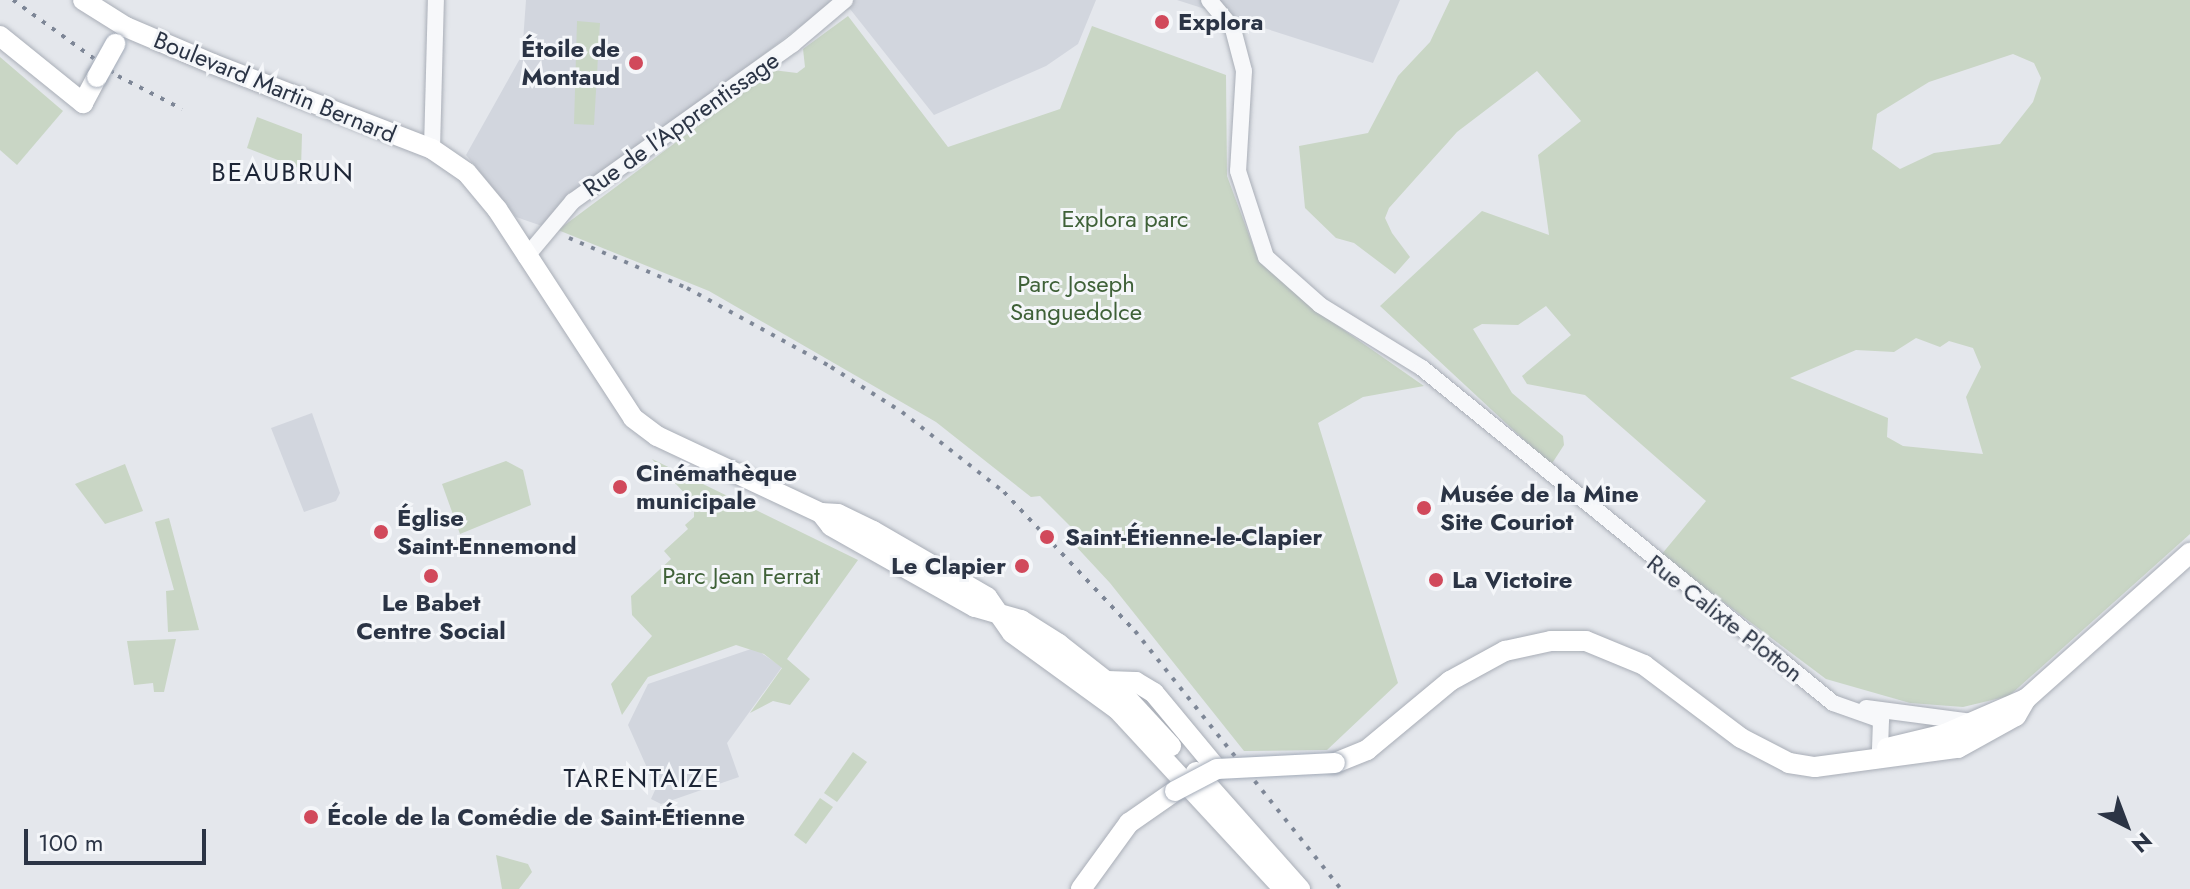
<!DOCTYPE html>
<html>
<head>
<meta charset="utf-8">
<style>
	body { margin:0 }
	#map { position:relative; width:2190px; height:889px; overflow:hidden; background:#e4e7ec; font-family:Jost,sans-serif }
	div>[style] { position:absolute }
	.built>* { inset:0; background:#d2d6de }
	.green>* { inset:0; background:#c9d6c5 }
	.roads { filter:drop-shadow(0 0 2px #a9aeb7) drop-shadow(0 0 2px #a9aeb7) }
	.minor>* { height:16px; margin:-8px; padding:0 8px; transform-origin:8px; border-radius:8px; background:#f7f8fa }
	.major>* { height:20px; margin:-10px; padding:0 10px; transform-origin:10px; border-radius:10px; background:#fff }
	.rail>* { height:4px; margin-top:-2px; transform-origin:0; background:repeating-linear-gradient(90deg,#7d8696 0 4px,transparent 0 12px) }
	.bridges { filter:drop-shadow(0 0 2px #a3abb8) drop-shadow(0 0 2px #a3abb8) }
	.major-bridge>* { height:20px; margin:-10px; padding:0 10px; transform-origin:10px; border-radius:10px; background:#fff }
	.dots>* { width:22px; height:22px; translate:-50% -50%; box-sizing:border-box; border:4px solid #f4f6f9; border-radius:50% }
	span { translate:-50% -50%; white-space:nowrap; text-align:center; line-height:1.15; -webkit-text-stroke:6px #f4f6f9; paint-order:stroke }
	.poi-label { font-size:24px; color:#2b3445; font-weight:700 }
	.left { translate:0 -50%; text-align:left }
	.right { translate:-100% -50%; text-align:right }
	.street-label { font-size:24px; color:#2b3445 }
	.park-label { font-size:24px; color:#3f6138 }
	.neighbourhood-label { font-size:26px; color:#1d2536; letter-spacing:2px }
	.north { position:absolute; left:2086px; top:785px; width:80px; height:80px; -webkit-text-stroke:6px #f4f6f9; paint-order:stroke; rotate:138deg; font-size:22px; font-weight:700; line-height:32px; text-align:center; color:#2b3445 }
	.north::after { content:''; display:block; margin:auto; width:28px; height:36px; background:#2b3445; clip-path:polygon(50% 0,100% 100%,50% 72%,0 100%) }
	.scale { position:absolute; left:24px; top:829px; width:182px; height:36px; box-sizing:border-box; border:4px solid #2b3445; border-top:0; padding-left:10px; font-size:24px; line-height:28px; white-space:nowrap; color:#2b3445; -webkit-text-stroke:6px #f4f6f9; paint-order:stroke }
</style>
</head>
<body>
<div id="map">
	<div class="built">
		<div style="clip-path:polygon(526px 0,1096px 0,1078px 44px,1046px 66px,934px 115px,850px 9px,799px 27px,542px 226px,516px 217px,466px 155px,522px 55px)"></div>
		<div style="clip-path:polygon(1177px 0,1400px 0,1373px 63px)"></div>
		<div style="clip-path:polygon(312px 413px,340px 493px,336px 501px,304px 512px,271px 428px)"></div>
		<div style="clip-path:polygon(754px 648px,782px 667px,727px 743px,739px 777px,661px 804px,651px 799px,656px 788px,628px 725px,648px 684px)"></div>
	</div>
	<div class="green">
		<div style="clip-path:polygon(evenodd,1450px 0,2190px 0,2190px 534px,2009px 696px,1963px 707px,1910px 703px,1826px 679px,1661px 555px,1706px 501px,1585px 395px,1527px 384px,1522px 376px,1571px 335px,1546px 306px,1518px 325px,1482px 324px,1473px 329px,1512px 393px,1563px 436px,1564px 445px,1551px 465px,1380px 306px,1482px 211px,1549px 235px,1538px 155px,1581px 121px,1537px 71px,1457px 132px,1389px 208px,1385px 218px,1392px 233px,1410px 257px,1395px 274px,1354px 243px,1336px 238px,1305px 208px,1299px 146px,1368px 133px,1398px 76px,1430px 42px,1450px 0,2013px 54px,2034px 63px,2041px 78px,2033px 102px,2000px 144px,1934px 153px,1900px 169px,1872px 149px,1877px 114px,1929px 82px,2013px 54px,1450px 0,1916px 338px,1940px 347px,1949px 341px,1973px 348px,1981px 367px,1966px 397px,1983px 454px,1903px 446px,1887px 437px,1888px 418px,1790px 378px,1856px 350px,1894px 352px,1916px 338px)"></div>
		<div style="clip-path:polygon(848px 16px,948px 147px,1060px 109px,1092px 26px,1226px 75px,1227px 176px,1259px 262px,1318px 312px,1424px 386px,1363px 397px,1318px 423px,1398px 683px,1327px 750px,1244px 751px,1110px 583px,1071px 541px,1077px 533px,1040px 496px,1031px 497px,936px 422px,709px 291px,558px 230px,773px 70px,797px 73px,805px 67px,803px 49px)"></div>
		<div style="clip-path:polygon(577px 21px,600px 23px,594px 125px,574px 124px)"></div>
		<div style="clip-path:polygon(0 57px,63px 111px,17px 165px,0 150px)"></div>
		<div style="clip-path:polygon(257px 117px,302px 134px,301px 169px,247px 148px)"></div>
		<div style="clip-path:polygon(652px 459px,858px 560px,787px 659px,810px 679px,790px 705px,773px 701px,750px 713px,782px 668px,764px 654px,736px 645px,648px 677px,622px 715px,611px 684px,652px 636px,632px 615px,631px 596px,671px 559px,664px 551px,688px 529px,685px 525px,694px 517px,694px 503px)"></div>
		<div style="clip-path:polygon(506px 461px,523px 470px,531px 505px,460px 534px,442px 484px)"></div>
		<div style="clip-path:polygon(125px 464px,143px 511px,105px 524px,75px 484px)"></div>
		<div style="clip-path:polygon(169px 518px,199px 630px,168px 632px,166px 591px,174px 590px,155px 522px)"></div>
		<div style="clip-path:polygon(176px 639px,164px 692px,154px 692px,153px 683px,134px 685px,127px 641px)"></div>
		<div style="clip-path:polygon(853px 752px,867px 762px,837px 802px,824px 793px)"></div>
		<div style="clip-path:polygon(820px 798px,833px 807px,806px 844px,794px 835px)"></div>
		<div style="clip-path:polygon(496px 855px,528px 864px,532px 872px,519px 889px,502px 889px)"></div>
	</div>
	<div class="roads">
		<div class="minor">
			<div style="left:1209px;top:0;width:38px;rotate:50deg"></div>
			<div style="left:1233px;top:29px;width:43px;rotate:75.3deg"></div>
			<div style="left:1244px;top:71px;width:100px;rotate:93.4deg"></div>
			<div style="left:1238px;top:171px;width:90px;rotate:72deg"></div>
			<div style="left:1266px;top:257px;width:72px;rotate:41.6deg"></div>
			<div style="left:1320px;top:305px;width:120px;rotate:31.7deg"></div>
			<div style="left:1422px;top:368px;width:530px;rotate:39.18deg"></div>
			<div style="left:1833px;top:703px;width:51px;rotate:19.5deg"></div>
			<div style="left:1881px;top:720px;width:29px;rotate:92deg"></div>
			<div style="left:432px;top:149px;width:149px;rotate:-88.5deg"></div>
			<div style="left:526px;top:257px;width:73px;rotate:-50deg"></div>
			<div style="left:573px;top:201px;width:270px;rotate:-35.5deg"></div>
			<div style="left:793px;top:44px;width:68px;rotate:-40.2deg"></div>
			<div style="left:1866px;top:708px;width:107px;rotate:7.5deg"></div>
		</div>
		<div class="major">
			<div style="left:83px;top:0;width:51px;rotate:32.1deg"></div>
			<div style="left:126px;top:27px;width:95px;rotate:23deg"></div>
			<div style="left:213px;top:64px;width:235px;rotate:21.2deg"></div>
			<div style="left:432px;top:149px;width:42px;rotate:34.4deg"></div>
			<div style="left:467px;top:173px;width:47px;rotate:50.2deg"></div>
			<div style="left:497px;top:209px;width:249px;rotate:56.9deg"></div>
			<div style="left:633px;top:418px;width:30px;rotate:37deg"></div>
			<div style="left:657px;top:436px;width:181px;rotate:25.2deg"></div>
			<div style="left:821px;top:513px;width:17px;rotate:3deg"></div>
			<div style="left:838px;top:514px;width:39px;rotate:26deg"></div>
			<div style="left:873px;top:531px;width:132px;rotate:30.1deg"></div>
			<div style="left:987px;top:597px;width:44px;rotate:55.2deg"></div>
			<div style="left:1012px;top:633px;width:131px;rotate:36deg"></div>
			<div style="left:1118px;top:710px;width:244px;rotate:47.2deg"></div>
			<div style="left:0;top:36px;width:107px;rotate:38.9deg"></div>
			<div style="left:83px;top:103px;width:30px;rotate:-62deg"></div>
			<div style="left:821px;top:513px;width:16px;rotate:52deg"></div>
			<div style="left:831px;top:526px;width:165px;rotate:29.4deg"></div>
			<div style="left:975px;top:607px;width:48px;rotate:15.8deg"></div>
			<div style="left:1021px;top:620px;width:45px;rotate:32.3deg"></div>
			<div style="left:1059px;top:644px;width:84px;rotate:38.2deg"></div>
			<div style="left:1125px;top:696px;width:68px;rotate:47.4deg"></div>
			<div style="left:1107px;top:681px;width:29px;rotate:2deg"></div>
			<div style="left:1136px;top:682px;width:21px;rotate:31deg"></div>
			<div style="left:1154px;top:693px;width:99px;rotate:50.3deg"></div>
			<div style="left:1887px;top:748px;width:60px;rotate:-13.6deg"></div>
			<div style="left:1945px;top:734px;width:88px;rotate:-23.4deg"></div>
			<div style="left:1335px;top:763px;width:35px;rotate:-22deg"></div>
			<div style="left:1367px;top:750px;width:108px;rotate:-39.7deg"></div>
			<div style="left:1450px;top:681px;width:63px;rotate:-28.6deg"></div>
			<div style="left:1505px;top:651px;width:47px;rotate:-12.3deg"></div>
			<div style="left:1551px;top:641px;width:35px"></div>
			<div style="left:1586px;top:641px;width:63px;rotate:22.5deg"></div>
			<div style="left:1644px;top:665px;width:121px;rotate:37deg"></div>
			<div style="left:1741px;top:738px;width:54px;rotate:27.5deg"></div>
			<div style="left:1789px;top:763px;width:26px;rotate:9deg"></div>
			<div style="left:1815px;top:767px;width:144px;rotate:-7.6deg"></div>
			<div style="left:1958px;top:748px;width:66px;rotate:-28.9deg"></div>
			<div style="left:2016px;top:716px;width:20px;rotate:-60deg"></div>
			<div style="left:2026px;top:699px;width:220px;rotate:-41.7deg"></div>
			<div style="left:1196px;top:772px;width:157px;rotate:48.4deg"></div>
			<div style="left:1081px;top:889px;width:82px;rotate:-54deg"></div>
			<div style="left:1129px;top:823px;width:56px;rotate:-34.8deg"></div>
		</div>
	</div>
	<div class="rail">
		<div style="left:13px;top:0;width:130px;rotate:35.9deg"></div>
		<div style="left:118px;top:76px;width:72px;rotate:27.3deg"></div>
		<div style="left:569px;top:238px;width:128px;rotate:23deg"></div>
		<div style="left:687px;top:288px;width:164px;rotate:28.7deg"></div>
		<div style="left:831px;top:367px;width:84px;rotate:32.4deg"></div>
		<div style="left:902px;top:412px;width:130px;rotate:38.1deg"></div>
		<div style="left:1004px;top:492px;width:191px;rotate:46.7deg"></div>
		<div style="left:1135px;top:631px;width:330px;rotate:51.4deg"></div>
	</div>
	<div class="bridges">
		<div class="major-bridge">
			<div style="left:97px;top:77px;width:38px;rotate:-61deg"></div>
			<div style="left:1175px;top:791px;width:47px;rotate:-27.6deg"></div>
			<div style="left:1217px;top:769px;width:118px;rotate:-2.9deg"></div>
		</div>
	</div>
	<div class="dots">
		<div style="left:1162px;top:22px;background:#d1495b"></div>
		<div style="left:636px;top:63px;background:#d1495b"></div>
		<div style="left:620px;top:487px;background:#d1495b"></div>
		<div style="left:1424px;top:508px;background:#d1495b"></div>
		<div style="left:381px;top:532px;background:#d1495b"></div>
		<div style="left:1047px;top:537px;background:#d1495b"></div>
		<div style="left:1022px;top:566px;background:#d1495b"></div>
		<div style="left:431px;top:576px;background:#d1495b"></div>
		<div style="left:1436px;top:580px;background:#d1495b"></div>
		<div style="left:311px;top:817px;background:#d1495b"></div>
	</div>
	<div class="poi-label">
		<span class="left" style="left:1178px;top:22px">Explora</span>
		<span class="right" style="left:620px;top:63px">Étoile de<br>Montaud</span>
		<span class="left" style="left:636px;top:487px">Cinémathèque<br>municipale</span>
		<span class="left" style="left:1440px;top:508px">Musée de la Mine<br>Site Couriot</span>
		<span class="left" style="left:397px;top:532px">Église<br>Saint-Ennemond</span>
		<span class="left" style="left:1065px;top:537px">Saint-Étienne-le-Clapier</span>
		<span class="right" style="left:1006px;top:566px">Le Clapier</span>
		<span class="left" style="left:1452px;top:580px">La Victoire</span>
		<span style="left:431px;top:617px">Le Babet<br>Centre Social</span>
		<span class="left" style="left:327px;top:817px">École de la Comédie de Saint-Étienne</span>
	</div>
	<div class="street-label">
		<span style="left:275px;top:87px;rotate:22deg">Boulevard Martin Bernard</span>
		<span style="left:681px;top:124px;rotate:-35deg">Rue de l'Apprentissage</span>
		<span style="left:1725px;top:618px;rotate:38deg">Rue Calixte Plotton</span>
	</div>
	<div class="park-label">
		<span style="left:1125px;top:219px">Explora parc</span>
		<span style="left:1076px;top:298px">Parc Joseph<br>Sanguedolce</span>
		<span style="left:741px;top:576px">Parc Jean Ferrat</span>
	</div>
	<div class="neighbourhood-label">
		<span style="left:283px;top:173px">BEAUBRUN</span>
		<span style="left:642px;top:779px">TARENTAIZE</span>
	</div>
	<div class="north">N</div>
	<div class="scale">100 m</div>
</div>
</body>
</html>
